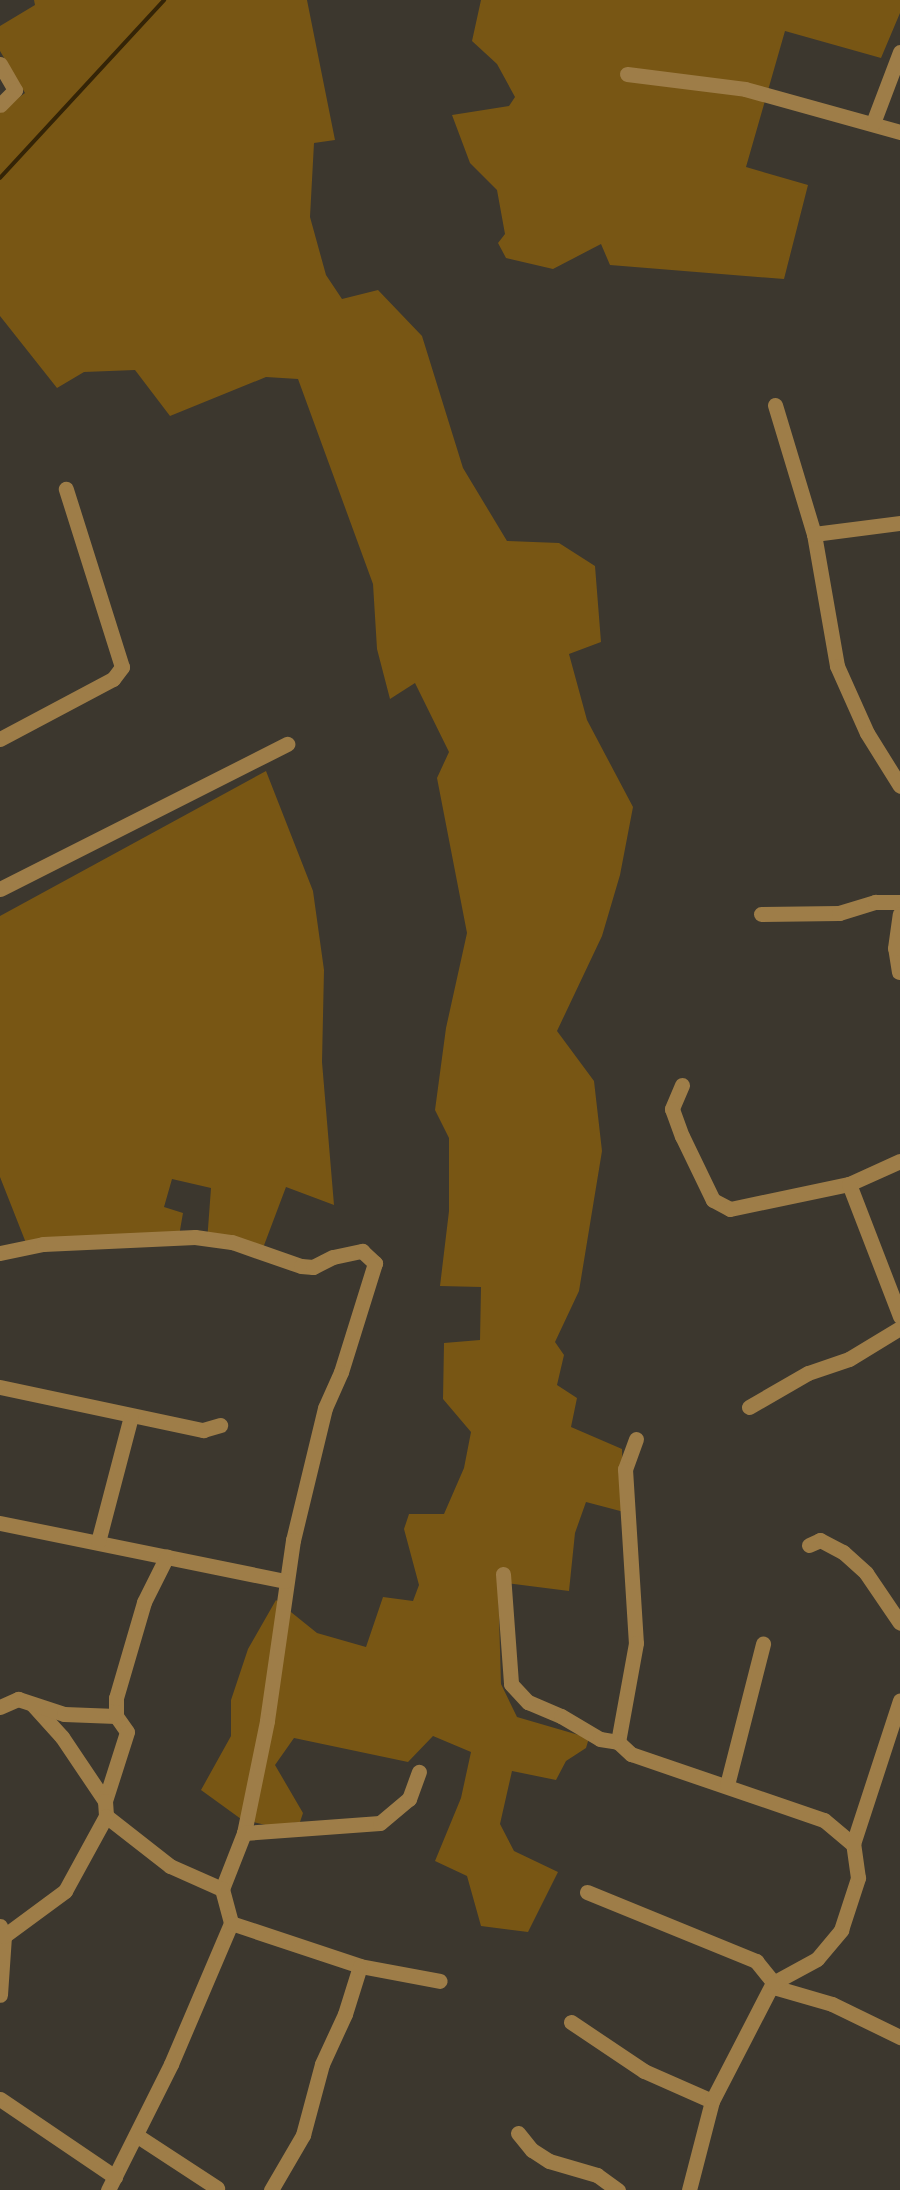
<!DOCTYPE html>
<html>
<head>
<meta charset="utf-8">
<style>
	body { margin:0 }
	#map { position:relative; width:900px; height:2190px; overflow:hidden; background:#3c372e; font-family:Montserrat,sans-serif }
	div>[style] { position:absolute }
	.green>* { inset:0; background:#785614 }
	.stream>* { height:4px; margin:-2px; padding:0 2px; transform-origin:2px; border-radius:2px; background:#342407 }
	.minor>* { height:15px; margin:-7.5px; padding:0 7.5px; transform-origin:7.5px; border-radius:7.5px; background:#9e7d48 }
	span { translate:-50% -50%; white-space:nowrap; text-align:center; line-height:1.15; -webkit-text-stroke:4.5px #3c372e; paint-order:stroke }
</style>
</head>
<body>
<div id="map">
	<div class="green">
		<div style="clip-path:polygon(34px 0,307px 0,335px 140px,314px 143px,310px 217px,326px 275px,342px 299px,378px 290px,422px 336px,463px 468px,507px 541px,559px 543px,595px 566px,601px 642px,569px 654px,587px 720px,633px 807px,620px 875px,602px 936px,557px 1031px,594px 1081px,602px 1151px,579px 1291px,555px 1342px,564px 1355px,557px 1385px,577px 1398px,571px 1427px,622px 1449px,624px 1512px,586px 1502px,575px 1533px,569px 1591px,498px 1582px,501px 1684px,517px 1717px,589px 1738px,586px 1748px,566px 1761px,556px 1780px,512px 1771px,500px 1824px,514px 1851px,558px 1872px,528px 1932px,481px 1926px,467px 1876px,435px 1861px,461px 1798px,471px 1752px,433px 1736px,408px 1762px,294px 1738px,275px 1765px,303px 1813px,300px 1822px,270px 1826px,241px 1819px,201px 1790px,231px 1736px,231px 1700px,248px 1649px,276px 1600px,317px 1633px,366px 1647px,383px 1597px,413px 1601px,419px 1585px,404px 1529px,409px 1514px,444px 1514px,464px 1468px,471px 1432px,443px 1399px,444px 1343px,480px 1340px,481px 1287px,440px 1286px,449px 1211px,449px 1138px,435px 1110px,446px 1028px,467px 933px,437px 778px,449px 752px,415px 683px,390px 699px,377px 649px,373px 584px,298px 379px,266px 377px,170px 416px,135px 370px,84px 372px,57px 388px,0 316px,0 111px,25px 93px,0 51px,0 26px,35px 5px)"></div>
		<div style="clip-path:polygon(481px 0,900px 0,900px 13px,881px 58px,785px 31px,746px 167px,808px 185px,784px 279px,610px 265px,601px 244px,553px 269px,506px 258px,498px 243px,505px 234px,497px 190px,470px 163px,452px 115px,509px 106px,515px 97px,497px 64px,472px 41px)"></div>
		<div style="clip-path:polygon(266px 771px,313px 891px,324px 970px,322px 1062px,334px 1205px,286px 1187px,263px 1248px,207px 1242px,211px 1188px,172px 1179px,164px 1207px,183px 1213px,179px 1236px,26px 1243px,0 1177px,0 916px)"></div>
	</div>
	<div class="stream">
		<div style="left:0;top:178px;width:242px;rotate:-47.3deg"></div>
	</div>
	<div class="minor">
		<div style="left:0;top:64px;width:30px;rotate:60deg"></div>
		<div style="left:15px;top:90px;width:21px;rotate:135deg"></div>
		<div style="left:627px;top:74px;width:119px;rotate:7.2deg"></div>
		<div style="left:745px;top:89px;width:161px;rotate:15.5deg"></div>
		<div style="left:873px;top:123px;width:76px;rotate:-69.2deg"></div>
		<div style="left:775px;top:405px;width:135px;rotate:73.2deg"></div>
		<div style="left:814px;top:534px;width:134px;rotate:80.1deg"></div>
		<div style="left:837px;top:666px;width:73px;rotate:65.9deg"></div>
		<div style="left:867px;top:733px;width:62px;rotate:58.1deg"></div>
		<div style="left:814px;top:534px;width:87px;rotate:-7.3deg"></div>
		<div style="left:0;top:739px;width:128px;rotate:-28deg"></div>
		<div style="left:113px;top:679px;width:15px;rotate:-53deg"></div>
		<div style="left:122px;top:667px;width:187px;rotate:-107.5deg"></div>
		<div style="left:0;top:889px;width:322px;rotate:-26.8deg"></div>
		<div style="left:761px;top:914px;width:78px;rotate:-0.7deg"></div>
		<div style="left:839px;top:913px;width:38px;rotate:-17deg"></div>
		<div style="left:875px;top:902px;width:25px"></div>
		<div style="left:899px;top:972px;width:24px;rotate:-99deg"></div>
		<div style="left:895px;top:948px;width:34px;rotate:-82deg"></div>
		<div style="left:682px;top:1085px;width:26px;rotate:113deg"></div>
		<div style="left:672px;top:1109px;width:29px;rotate:70deg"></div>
		<div style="left:682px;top:1136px;width:71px;rotate:64.2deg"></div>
		<div style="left:713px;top:1200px;width:19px;rotate:28deg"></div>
		<div style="left:730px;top:1209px;width:122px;rotate:-11.9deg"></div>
		<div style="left:849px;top:1184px;width:56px;rotate:-24.3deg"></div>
		<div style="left:849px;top:1184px;width:142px;rotate:68.9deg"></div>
		<div style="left:0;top:1253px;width:44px;rotate:-11.8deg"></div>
		<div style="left:43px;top:1244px;width:152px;rotate:-2.6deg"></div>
		<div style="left:195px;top:1237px;width:37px;rotate:8deg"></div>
		<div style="left:232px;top:1242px;width:73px;rotate:19.2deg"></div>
		<div style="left:301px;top:1266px;width:12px;rotate:5deg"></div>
		<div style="left:313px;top:1267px;width:22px;rotate:-27deg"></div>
		<div style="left:333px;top:1257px;width:30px;rotate:-12deg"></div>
		<div style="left:362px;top:1251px;width:18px;rotate:43deg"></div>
		<div style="left:375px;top:1263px;width:114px;rotate:107.3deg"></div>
		<div style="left:341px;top:1372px;width:39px;rotate:114deg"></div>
		<div style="left:325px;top:1408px;width:136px;rotate:103.6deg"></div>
		<div style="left:293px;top:1540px;width:183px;rotate:98.2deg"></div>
		<div style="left:267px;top:1721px;width:114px;rotate:101.6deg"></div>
		<div style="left:244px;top:1833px;width:60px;rotate:111.4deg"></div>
		<div style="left:222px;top:1889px;width:35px;rotate:75deg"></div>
		<div style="left:0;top:1387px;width:208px;rotate:12deg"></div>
		<div style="left:203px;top:1430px;width:18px;rotate:-16deg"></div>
		<div style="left:749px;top:1407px;width:68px;rotate:-30deg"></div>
		<div style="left:808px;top:1373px;width:43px;rotate:-18.9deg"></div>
		<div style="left:849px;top:1359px;width:60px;rotate:-31.3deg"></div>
		<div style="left:636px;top:1439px;width:32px;rotate:110deg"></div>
		<div style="left:625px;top:1469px;width:174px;rotate:86.4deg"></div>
		<div style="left:636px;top:1643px;width:101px;rotate:100.3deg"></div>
		<div style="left:618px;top:1742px;width:18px;rotate:43deg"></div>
		<div style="left:631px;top:1754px;width:204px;rotate:18.9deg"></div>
		<div style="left:824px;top:1820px;width:38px;rotate:40deg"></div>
		<div style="left:0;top:1523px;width:291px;rotate:11.5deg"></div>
		<div style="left:98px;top:1542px;width:130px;rotate:-75.3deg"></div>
		<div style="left:809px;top:1545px;width:12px;rotate:-24deg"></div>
		<div style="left:820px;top:1540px;width:26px;rotate:28deg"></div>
		<div style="left:843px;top:1552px;width:31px;rotate:42deg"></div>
		<div style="left:866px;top:1573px;width:60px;rotate:55.8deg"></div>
		<div style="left:503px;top:1574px;width:110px;rotate:85.8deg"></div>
		<div style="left:511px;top:1684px;width:25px;rotate:47deg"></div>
		<div style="left:528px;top:1702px;width:36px;rotate:23deg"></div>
		<div style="left:561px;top:1716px;width:45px;rotate:30.5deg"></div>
		<div style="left:600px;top:1739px;width:18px;rotate:9deg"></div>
		<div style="left:33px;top:1705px;width:43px;rotate:47.8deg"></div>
		<div style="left:62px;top:1737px;width:77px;rotate:56.1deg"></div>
		<div style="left:0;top:1707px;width:20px;rotate:-24deg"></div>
		<div style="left:18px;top:1699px;width:48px;rotate:18.1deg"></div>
		<div style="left:64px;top:1714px;width:52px;rotate:2.2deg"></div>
		<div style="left:116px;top:1716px;width:19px;rotate:55deg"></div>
		<div style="left:127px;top:1732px;width:72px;rotate:107.7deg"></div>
		<div style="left:105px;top:1801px;width:15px;rotate:86deg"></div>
		<div style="left:106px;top:1816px;width:81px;rotate:38deg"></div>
		<div style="left:170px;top:1866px;width:57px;rotate:23.9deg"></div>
		<div style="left:116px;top:1716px;width:18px;rotate:-90deg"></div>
		<div style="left:116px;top:1698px;width:100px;rotate:-73.7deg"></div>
		<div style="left:144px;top:1602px;width:51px;rotate:-63.4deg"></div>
		<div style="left:727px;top:1785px;width:146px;rotate:-75.7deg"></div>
		<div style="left:244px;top:1833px;width:136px;rotate:-4.2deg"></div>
		<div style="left:380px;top:1823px;width:38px;rotate:-40deg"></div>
		<div style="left:409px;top:1799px;width:29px;rotate:-70deg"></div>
		<div style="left:587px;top:1892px;width:183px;rotate:22.2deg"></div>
		<div style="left:756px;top:1961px;width:27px;rotate:51deg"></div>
		<div style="left:0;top:1926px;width:11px;rotate:68deg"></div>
		<div style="left:4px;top:1936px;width:59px;rotate:93.9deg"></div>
		<div style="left:4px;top:1936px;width:76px;rotate:-36.4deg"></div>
		<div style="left:65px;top:1891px;width:85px;rotate:-61.3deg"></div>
		<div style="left:773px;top:1983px;width:6px;rotate:51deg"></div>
		<div style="left:777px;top:1988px;width:57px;rotate:16.2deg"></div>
		<div style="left:832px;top:2004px;width:76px;rotate:25.9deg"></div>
		<div style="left:571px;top:2022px;width:88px;rotate:33.9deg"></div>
		<div style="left:644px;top:2071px;width:74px;rotate:23.8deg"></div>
		<div style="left:0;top:2099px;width:139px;rotate:34.1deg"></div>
		<div style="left:518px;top:2133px;width:22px;rotate:51deg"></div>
		<div style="left:532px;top:2150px;width:20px;rotate:33deg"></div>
		<div style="left:549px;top:2161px;width:50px;rotate:16.3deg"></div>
		<div style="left:597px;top:2175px;width:26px;rotate:36deg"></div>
		<div style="left:136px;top:2135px;width:97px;rotate:33.2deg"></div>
		<div style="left:108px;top:2190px;width:141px;rotate:-63.4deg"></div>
		<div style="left:171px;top:2064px;width:153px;rotate:-66.9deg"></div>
		<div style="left:231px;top:1923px;width:136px;rotate:18.4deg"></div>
		<div style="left:360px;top:1966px;width:81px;rotate:10.6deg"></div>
		<div style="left:271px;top:2190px;width:64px;rotate:-59.8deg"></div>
		<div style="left:303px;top:2135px;width:73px;rotate:-75deg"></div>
		<div style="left:322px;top:2064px;width:55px;rotate:-65.3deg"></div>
		<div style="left:345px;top:2014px;width:50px;rotate:-72.6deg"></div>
		<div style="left:689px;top:2190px;width:92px;rotate:-75.5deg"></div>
		<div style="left:712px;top:2101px;width:133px;rotate:-62.7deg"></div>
		<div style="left:773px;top:1983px;width:50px;rotate:-28.6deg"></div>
		<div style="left:817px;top:1959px;width:38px;rotate:-50deg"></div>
		<div style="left:841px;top:1930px;width:55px;rotate:-71.9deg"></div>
		<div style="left:858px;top:1878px;width:34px;rotate:-98deg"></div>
		<div style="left:853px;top:1844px;width:151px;rotate:-71.9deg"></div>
	</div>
</div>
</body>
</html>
